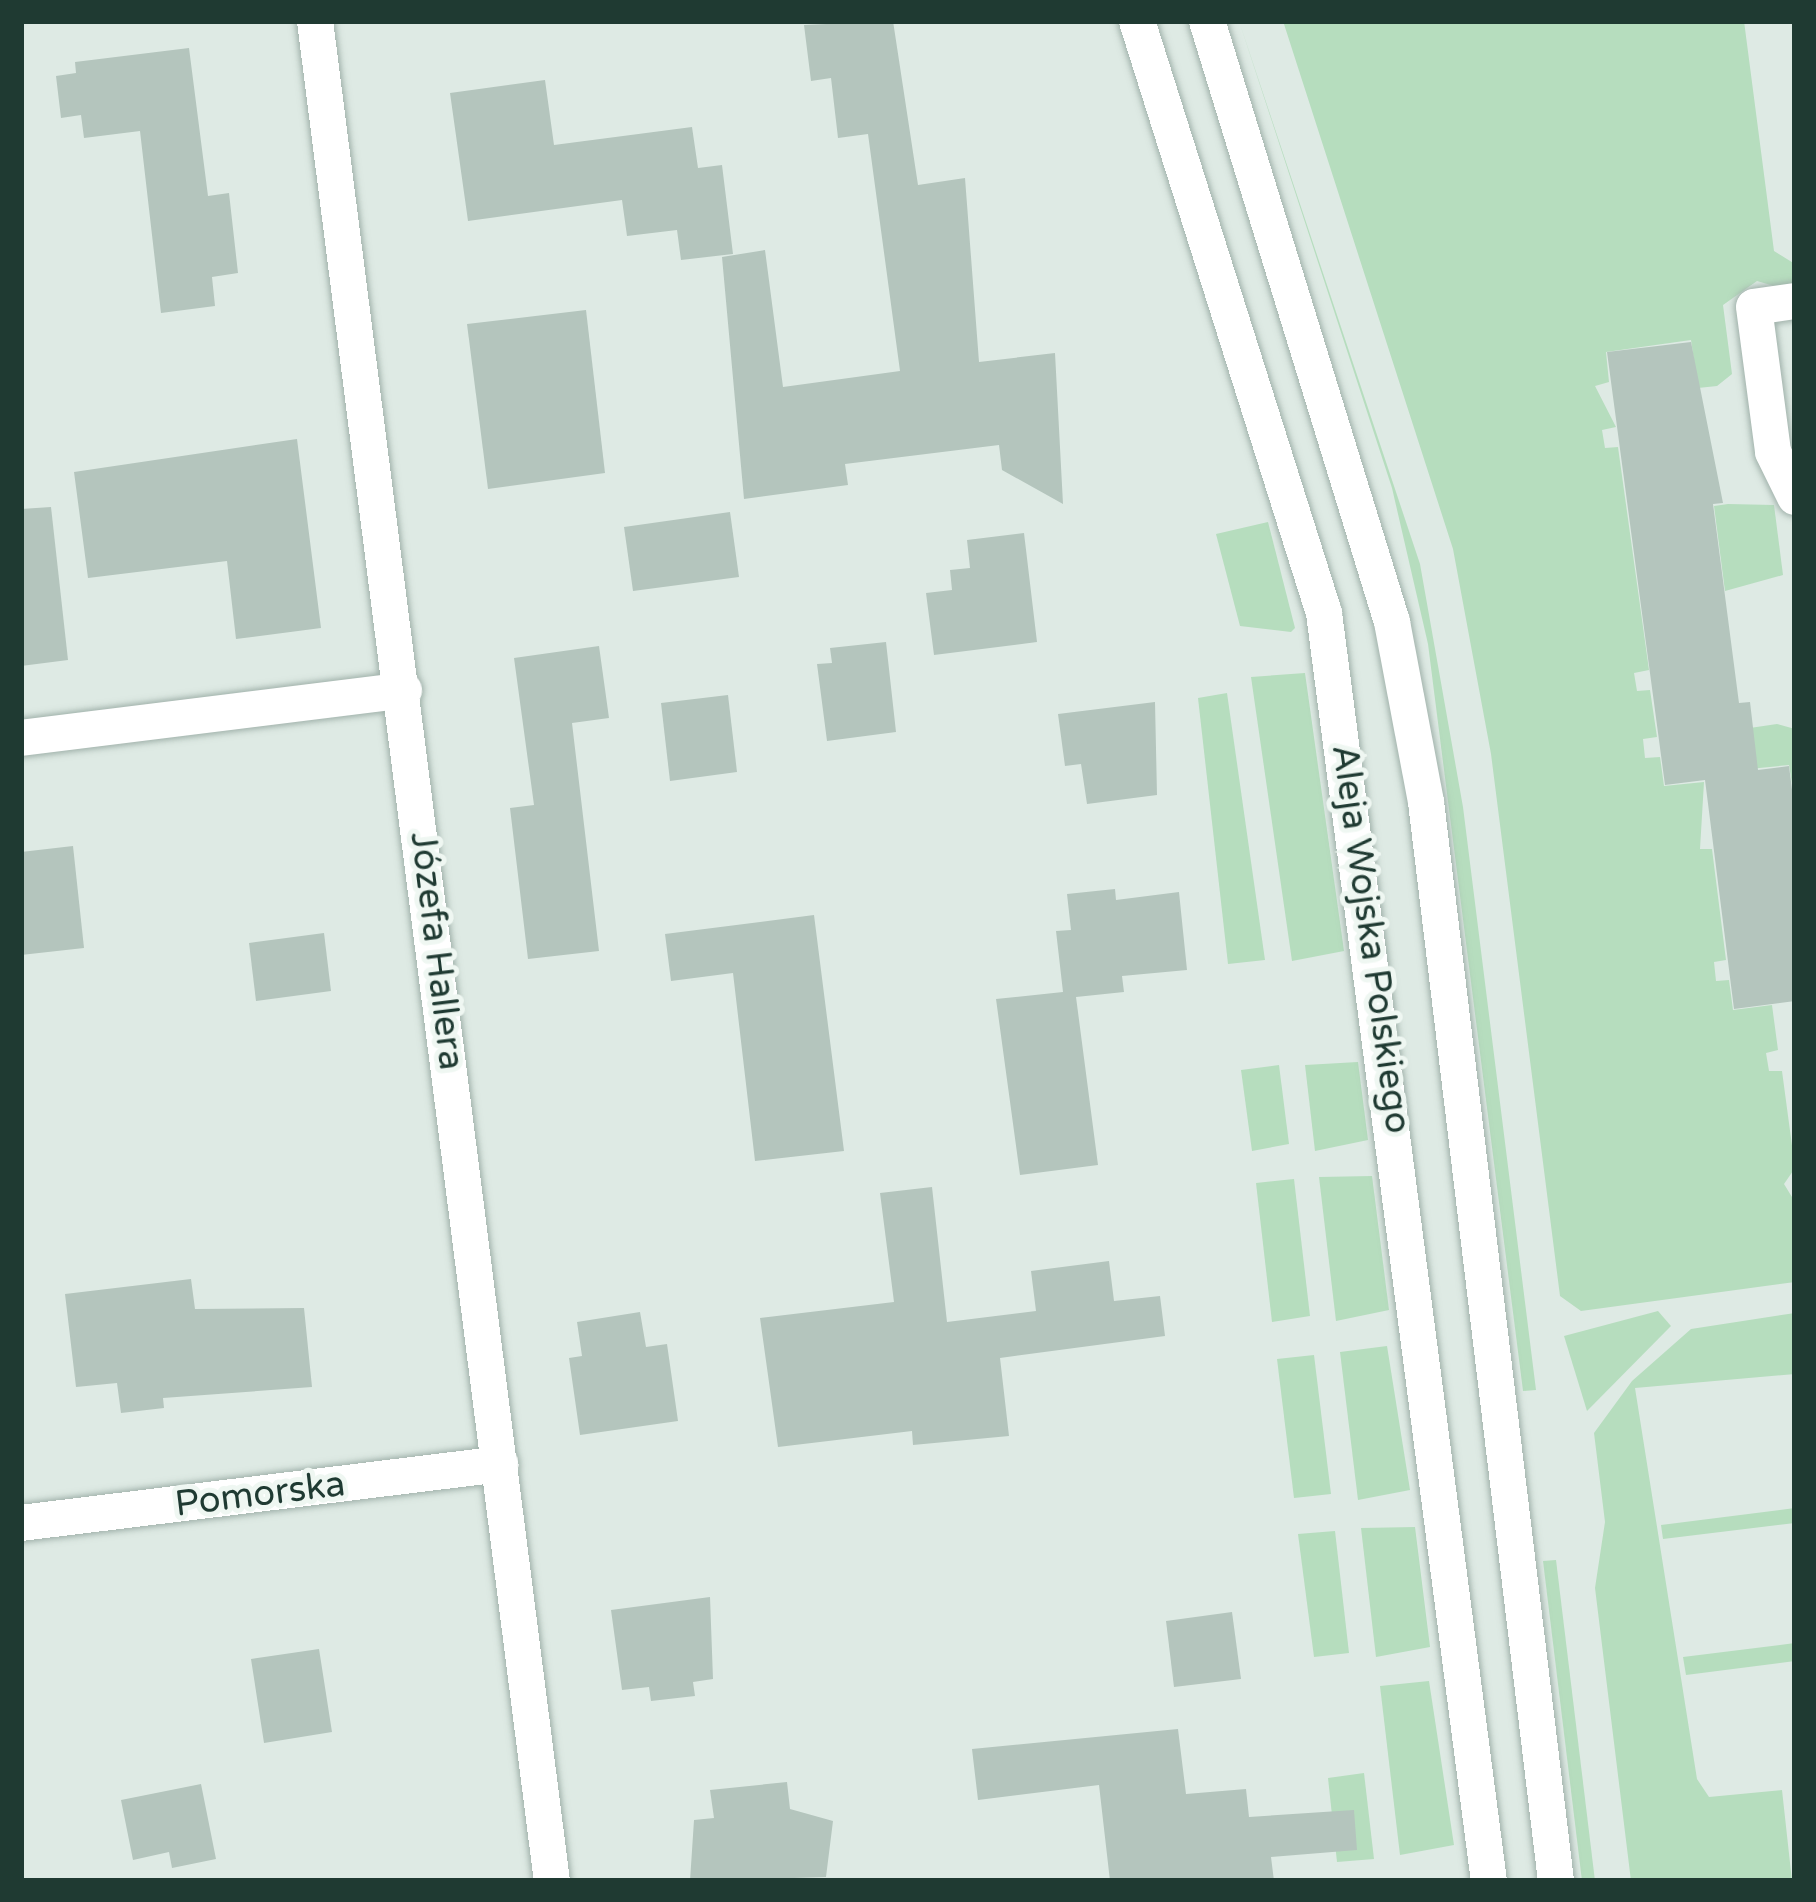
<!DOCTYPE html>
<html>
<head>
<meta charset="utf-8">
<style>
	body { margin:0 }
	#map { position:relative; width:1816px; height:1902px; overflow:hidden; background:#deeae4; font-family:"Varela Round",sans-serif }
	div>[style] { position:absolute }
	.green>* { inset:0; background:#b6ddbe }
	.building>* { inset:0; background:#b4c5bd }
	.roads { filter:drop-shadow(0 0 3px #a1b2ab) drop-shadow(0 0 3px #a1b2ab) }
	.minor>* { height:36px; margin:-18px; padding:0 18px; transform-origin:18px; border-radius:18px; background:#fff }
	.tertiary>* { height:36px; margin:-18px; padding:0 18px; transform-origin:18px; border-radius:18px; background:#fff }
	span { translate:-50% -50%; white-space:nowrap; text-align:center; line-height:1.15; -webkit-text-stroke:10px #eff7f2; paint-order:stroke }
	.street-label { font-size:36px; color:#1f3a32 }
	.frame { position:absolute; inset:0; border:24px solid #1f3a32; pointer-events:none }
</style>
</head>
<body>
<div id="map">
	<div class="green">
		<div style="clip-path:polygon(1239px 21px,1420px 564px,1463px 807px,1536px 1390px,1523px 1391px,1428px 644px,1392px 488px)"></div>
		<div style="clip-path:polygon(1283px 21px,1744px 21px,1774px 251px,1795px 264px,1795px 292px,1757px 281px,1723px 305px,1732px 374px,1717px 386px,1698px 388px,1691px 340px,1606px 352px,1609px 382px,1595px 386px,1616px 427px,1602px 430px,1605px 448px,1618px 447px,1649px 670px,1634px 673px,1637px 691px,1650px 690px,1657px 737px,1643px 739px,1645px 758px,1660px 757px,1664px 786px,1704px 782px,1700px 849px,1712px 849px,1726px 960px,1714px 962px,1716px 981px,1729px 980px,1733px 1010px,1772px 1005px,1778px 1050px,1766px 1053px,1769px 1071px,1782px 1071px,1795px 1168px,1784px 1184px,1795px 1202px,1795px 1282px,1581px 1311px,1560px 1296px,1491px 754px,1453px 549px)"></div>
		<div style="clip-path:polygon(1728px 504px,1774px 505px,1783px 575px,1725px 591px,1714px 506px)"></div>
		<div style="clip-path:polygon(1268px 522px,1295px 628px,1291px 632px,1240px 626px,1216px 534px)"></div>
		<div style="clip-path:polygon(1305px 673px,1344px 951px,1292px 961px,1251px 677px)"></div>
		<div style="clip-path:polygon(1227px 693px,1265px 960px,1228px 964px,1198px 698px)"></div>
		<div style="clip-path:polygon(1777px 724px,1795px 729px,1795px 802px,1789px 765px,1749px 769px,1743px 729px)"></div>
		<div style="clip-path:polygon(1358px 1062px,1368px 1140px,1315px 1151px,1305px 1065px)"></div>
		<div style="clip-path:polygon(1279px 1065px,1289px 1144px,1252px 1151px,1241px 1070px)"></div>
		<div style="clip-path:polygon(1372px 1176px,1389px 1310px,1336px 1321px,1319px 1177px)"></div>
		<div style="clip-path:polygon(1294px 1179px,1310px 1316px,1272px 1322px,1256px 1183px)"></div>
		<div style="clip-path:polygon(1658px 1311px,1671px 1326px,1587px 1411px,1564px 1336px)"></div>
		<div style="clip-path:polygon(1795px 1313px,1795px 1374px,1635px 1388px,1697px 1779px,1709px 1797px,1782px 1790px,1792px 1881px,1631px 1881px,1595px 1588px,1605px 1522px,1594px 1433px,1632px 1381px,1691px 1329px)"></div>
		<div style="clip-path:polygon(1387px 1346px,1410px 1490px,1358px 1500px,1340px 1352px)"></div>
		<div style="clip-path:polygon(1314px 1355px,1331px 1494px,1294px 1498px,1277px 1359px)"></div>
		<div style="clip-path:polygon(1795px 1508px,1795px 1523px,1663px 1539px,1661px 1525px)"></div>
		<div style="clip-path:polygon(1415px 1527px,1430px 1647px,1376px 1657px,1361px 1528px)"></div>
		<div style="clip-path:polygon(1335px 1531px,1349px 1653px,1314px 1657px,1298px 1534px)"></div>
		<div style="clip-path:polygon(1556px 1560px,1595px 1881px,1582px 1881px,1543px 1561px)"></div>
		<div style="clip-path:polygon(1795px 1643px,1795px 1661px,1686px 1675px,1683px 1657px)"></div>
		<div style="clip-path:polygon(1429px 1681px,1454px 1845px,1400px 1855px,1380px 1686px)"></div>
		<div style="clip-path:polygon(1364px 1773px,1374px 1859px,1337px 1862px,1328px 1778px)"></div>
	</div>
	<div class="building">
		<div style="clip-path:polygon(893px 21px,918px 185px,965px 178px,979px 362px,1055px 353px,1063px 504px,1002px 470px,999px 445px,845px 464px,848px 485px,744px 499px,722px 257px,765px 250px,783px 387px,900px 371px,868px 134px,838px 138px,831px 78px,811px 81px,804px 25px)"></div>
		<div style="clip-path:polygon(189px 48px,208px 196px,229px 193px,238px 273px,212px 277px,215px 306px,161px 313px,140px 131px,84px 138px,81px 115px,61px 118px,56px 76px,76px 73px,75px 62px)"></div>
		<div style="clip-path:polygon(545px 80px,554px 145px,692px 127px,698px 168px,722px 165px,733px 254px,681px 260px,677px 230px,627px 236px,622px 200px,468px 221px,450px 93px)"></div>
		<div style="clip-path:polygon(586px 310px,605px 473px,488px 489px,467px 324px)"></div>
		<div style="clip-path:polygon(1691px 342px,1723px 503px,1713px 504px,1739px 703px,1750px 702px,1758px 770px,1789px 766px,1795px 813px,1795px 1001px,1734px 1009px,1705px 780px,1665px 785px,1607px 352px)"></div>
		<div style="clip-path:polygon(297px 439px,321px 628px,236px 639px,227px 561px,88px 578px,74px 472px)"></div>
		<div style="clip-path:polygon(51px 507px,68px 660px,21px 666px,21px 509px)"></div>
		<div style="clip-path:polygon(730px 512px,739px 577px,633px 591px,624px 527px)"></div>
		<div style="clip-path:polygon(1024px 533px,1037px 642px,934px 655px,926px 593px,952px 590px,950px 570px,970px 568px,967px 540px)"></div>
		<div style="clip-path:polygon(886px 642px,896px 732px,827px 741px,817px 664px,832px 663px,830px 648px)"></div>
		<div style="clip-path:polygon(599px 646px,609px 718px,572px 723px,599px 951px,528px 959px,510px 808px,534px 805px,514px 658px)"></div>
		<div style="clip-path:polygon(728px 695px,737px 772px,670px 781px,661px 703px)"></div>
		<div style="clip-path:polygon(1155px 702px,1157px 795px,1087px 804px,1081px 764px,1065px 766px,1058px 714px)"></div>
		<div style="clip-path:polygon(73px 846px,84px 948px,21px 955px,21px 852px)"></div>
		<div style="clip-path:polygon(1115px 889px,1116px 900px,1179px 892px,1187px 970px,1122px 976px,1124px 992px,1076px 997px,1098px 1165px,1020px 1175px,996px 999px,1063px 992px,1056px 931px,1071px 930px,1067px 894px)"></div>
		<div style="clip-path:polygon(814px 915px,844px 1151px,755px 1161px,733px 973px,671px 981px,665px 934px)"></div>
		<div style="clip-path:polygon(324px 933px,331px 991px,256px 1001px,249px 943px)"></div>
		<div style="clip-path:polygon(932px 1187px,947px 1322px,1036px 1311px,1031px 1271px,1109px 1261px,1114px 1301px,1160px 1296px,1165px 1336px,1000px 1358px,1009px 1436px,913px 1445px,912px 1431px,778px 1447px,760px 1318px,894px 1302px,880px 1193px)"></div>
		<div style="clip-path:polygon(191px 1279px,195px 1309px,304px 1308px,312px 1387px,163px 1398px,164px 1408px,121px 1413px,117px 1383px,76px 1387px,65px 1294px)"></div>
		<div style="clip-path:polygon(640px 1312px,646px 1347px,667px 1344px,678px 1421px,580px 1435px,569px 1358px,582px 1356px,577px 1322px)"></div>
		<div style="clip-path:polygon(710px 1597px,713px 1679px,693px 1682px,695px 1696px,651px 1701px,649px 1687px,622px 1690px,611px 1610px)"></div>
		<div style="clip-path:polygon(1232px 1612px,1241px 1679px,1174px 1687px,1166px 1621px)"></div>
		<div style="clip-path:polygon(319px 1649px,332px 1732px,264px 1743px,251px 1659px)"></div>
		<div style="clip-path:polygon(1178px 1729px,1186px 1794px,1246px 1789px,1249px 1817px,1354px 1810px,1357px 1850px,1271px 1857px,1274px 1881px,1110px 1881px,1099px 1785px,978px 1800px,972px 1749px)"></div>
		<div style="clip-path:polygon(787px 1782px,790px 1809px,833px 1821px,826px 1877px,690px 1881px,694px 1820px,714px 1818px,710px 1790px)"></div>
		<div style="clip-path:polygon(201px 1784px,216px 1859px,172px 1868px,169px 1852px,133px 1860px,121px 1800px)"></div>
	</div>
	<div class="roads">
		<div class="minor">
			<div style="left:315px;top:21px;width:1875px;rotate:82.74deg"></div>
			<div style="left:1795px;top:301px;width:41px;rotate:171.7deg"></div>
			<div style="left:1754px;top:307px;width:146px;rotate:82.5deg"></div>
			<div style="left:1773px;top:452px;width:50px;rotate:63.9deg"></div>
			<div style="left:21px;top:738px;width:386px;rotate:-7.1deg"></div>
			<div style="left:21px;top:1523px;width:483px;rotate:-7deg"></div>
		</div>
		<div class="tertiary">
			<div style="left:1137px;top:21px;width:621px;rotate:72.47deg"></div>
			<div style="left:1324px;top:613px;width:1279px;rotate:82.59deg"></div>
			<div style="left:1207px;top:21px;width:629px;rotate:72.89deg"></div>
			<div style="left:1392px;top:622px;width:183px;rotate:79.3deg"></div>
			<div style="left:1426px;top:802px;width:1087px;rotate:83.13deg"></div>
		</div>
	</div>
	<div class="street-label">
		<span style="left:1371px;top:939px;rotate:82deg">Aleja Wojska Polskiego</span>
		<span style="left:437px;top:951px;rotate:83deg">Józefa Hallera</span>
		<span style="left:260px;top:1494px;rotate:-7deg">Pomorska</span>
	</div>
	<div class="frame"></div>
</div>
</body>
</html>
